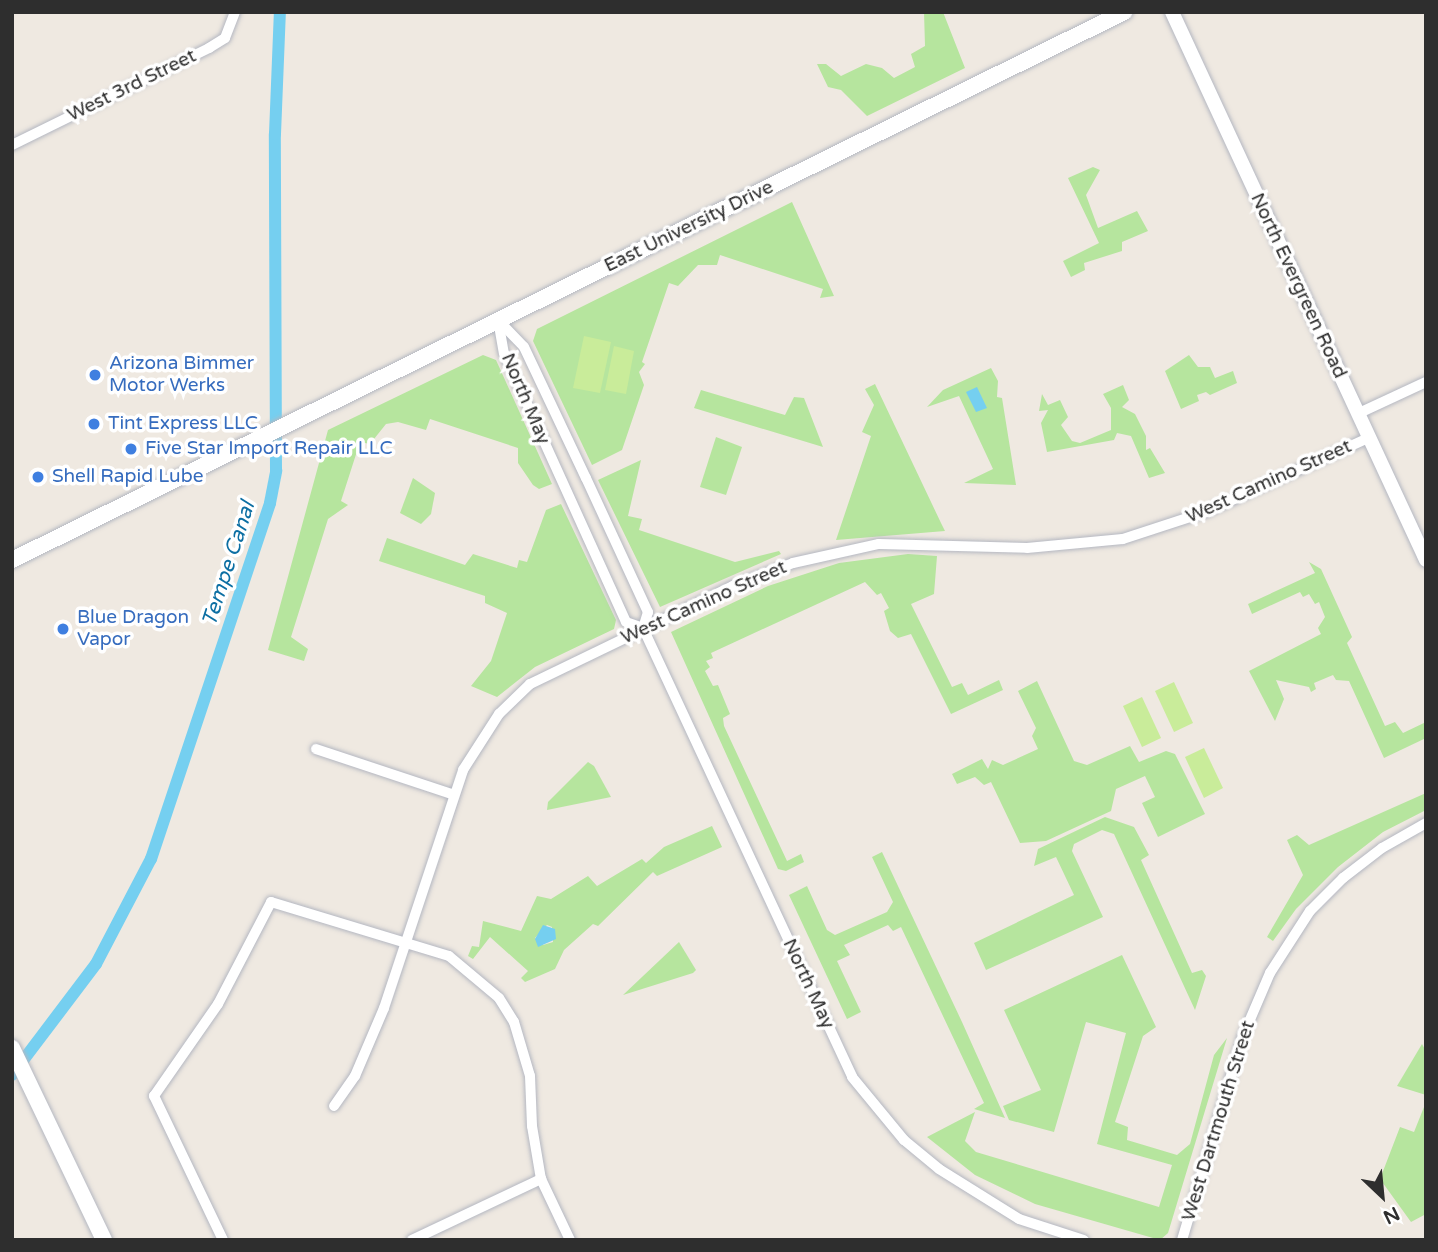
<!DOCTYPE html>
<html>
<head>
<meta charset="utf-8">
<style>
	body { margin:0 }
	#map { position:relative; width:1438px; height:1252px; overflow:hidden; background:#efe9e1; font-family:"Varela Round",sans-serif }
	div>[style] { position:absolute }
	.green>* { inset:0; background:#b6e59e }
	.pitch>* { inset:0; background:#c9ec9a }
	.water>* { inset:0; background:#75cff0 }
	.canal>* { height:12px; margin:-6px; padding:0 6px; transform-origin:6px; border-radius:6px; background:#75cff0 }
	.roads { filter:drop-shadow(0 0 2px #b4b7c1) drop-shadow(0 0 2px #b4b7c1) }
	.minor>* { height:10px; margin:-5px; padding:0 5px; transform-origin:5px; border-radius:5px; background:#fff }
	.tertiary>* { height:14px; margin:-7px; padding:0 7px; transform-origin:7px; border-radius:7px; background:#fff }
	.secondary>* { height:16px; margin:-8px; padding:0 8px; transform-origin:8px; border-radius:8px; background:#fff }
	.dots>* { width:19px; height:19px; translate:-50% -50%; box-sizing:border-box; border:4px solid #fff; border-radius:50% }
	span { translate:-50% -50%; white-space:nowrap; text-align:center; line-height:1.15; -webkit-text-stroke:7px #fff; paint-order:stroke }
	.street-label { font-size:19px; color:#2e2e2e }
	.shop-label { font-size:19px; color:#366cbe }
	.left { translate:0 -50%; text-align:left }
	.water-label { font-size:21px; color:#0d6fa3; font-style:italic }
	.frame { position:absolute; inset:0; border:14px solid #2e2e2e; pointer-events:none }
	.north { position:absolute; left:1347px; top:1161px; width:70px; height:70px; -webkit-text-stroke:5px #fff; paint-order:stroke; rotate:154deg; font-size:19px; font-weight:700; line-height:28px; text-align:center; color:#2e2e2e }
	.north::after { content:''; display:block; margin:auto; width:24px; height:32px; background:#2e2e2e; clip-path:polygon(50% 0,100% 100%,50% 72%,0 100%) }
</style>
</head>
<body>
<div id="map">
	<div class="green">
		<div style="clip-path:polygon(924px 12px,943px 12px,965px 68px,867px 116px,841px 90px,828px 87px,817px 64px,826px 64px,841px 76px,866px 64px,882px 68px,894px 78px,915px 67px,911px 54px,925px 46px)"></div>
		<div style="clip-path:polygon(1093px 167px,1100px 170px,1086px 195px,1098px 228px,1137px 211px,1148px 231px,1122px 242px,1122px 251px,1084px 263px,1085px 270px,1071px 277px,1063px 261px,1099px 243px,1068px 178px)"></div>
		<div style="clip-path:polygon(792px 202px,834px 296px,820px 298px,823px 289px,720px 255px,717px 265px,698px 265px,678px 286px,669px 283px,642px 362px,645px 364px,639px 372px,644px 385px,622px 450px,592px 465px,533px 341px,537px 329px)"></div>
		<div style="clip-path:polygon(483px 355px,496px 360px,552px 484px,539px 489px,533px 485px,518px 463px,518px 448px,430px 419px,426px 430px,398px 422px,386px 424px,370px 444px,360px 442px,341px 501px,348px 505px,328px 519px,291px 637px,308px 649px,304px 661px,268px 650px,328px 430px)"></div>
		<div style="clip-path:polygon(1189px 355px,1198px 367px,1210px 367px,1215px 378px,1233px 371px,1237px 383px,1210px 395px,1206px 392px,1197px 395px,1199px 401px,1181px 409px,1165px 371px)"></div>
		<div style="clip-path:polygon(991px 368px,998px 381px,997px 397px,1002px 398px,1016px 485px,964px 483px,993px 469px,959px 396px,927px 407px,943px 390px)"></div>
		<div style="clip-path:polygon(875px 384px,941px 523px,945px 531px,836px 540px,871px 436px,862px 432px,874px 405px,865px 389px)"></div>
		<div style="clip-path:polygon(1123px 385px,1129px 400px,1122px 407px,1135px 414px,1146px 436px,1146px 450px,1150px 448px,1165px 473px,1149px 478px,1131px 436px,1117px 433px,1114px 440px,1047px 452px,1041px 423px,1048px 410px,1039px 411px,1042px 394px,1048px 405px,1060px 400px,1068px 417px,1061px 425px,1072px 441px,1080px 443px,1111px 430px,1111px 408px,1103px 394px)"></div>
		<div style="clip-path:polygon(701px 390px,785px 415px,794px 397px,804px 398px,823px 447px,694px 408px)"></div>
		<div style="clip-path:polygon(716px 437px,742px 447px,726px 495px,700px 487px)"></div>
		<div style="clip-path:polygon(641px 460px,628px 516px,642px 519px,639px 530px,735px 562px,779px 551px,781px 554px,660px 607px,598px 480px)"></div>
		<div style="clip-path:polygon(413px 478px,435px 493px,431px 514px,421px 524px,400px 513px)"></div>
		<div style="clip-path:polygon(561px 504px,616px 620px,614px 629px,535px 667px,497px 697px,471px 686px,491px 661px,507px 613px,485px 603px,485px 596px,379px 561px,387px 538px,465px 565px,473px 554px,517px 568px,519px 560px,527px 562px,546px 510px)"></div>
		<div style="clip-path:polygon(908px 554px,937px 556px,934px 594px,911px 604px,952px 687px,962px 683px,968px 695px,999px 680px,1003px 690px,951px 714px,911px 634px,898px 638px,890px 631px,884px 611px,889px 608px,881px 593px,877px 595px,865px 582px,711px 653px,713px 658px,706px 661px,710px 667px,705px 671px,713px 686px,718px 685px,730px 714px,723px 718px,724px 726px,787px 861px,801px 854px,804px 862px,786px 871px,778px 869px,671px 632px,768px 586px,839px 563px)"></div>
		<div style="clip-path:polygon(1309px 562px,1321px 569px,1352px 637px,1347px 643px,1385px 726px,1395px 722px,1403px 733px,1426px 722px,1426px 738px,1384px 758px,1349px 681px,1336px 680px,1333px 675px,1314px 683px,1316px 689px,1311px 692px,1309px 687px,1276px 680px,1284px 699px,1275px 721px,1249px 671px,1321px 634px,1318px 628px,1325px 617px,1319px 602px,1315px 604px,1309px 594px,1303px 597px,1300px 592px,1252px 614px,1248px 604px,1315px 573px)"></div>
		<div style="clip-path:polygon(1037px 681px,1074px 761px,1087px 765px,1130px 746px,1139px 762px,1166px 751px,1175px 754px,1205px 814px,1158px 837px,1142px 803px,1155px 797px,1145px 776px,1116px 789px,1111px 811px,1046px 841px,1020px 843px,991px 782px,984px 785px,975px 777px,957px 784px,952px 774px,982px 759px,988px 769px,992px 760px,1003px 765px,1038px 749px,1032px 736px,1036px 728px,1018px 691px)"></div>
		<div style="clip-path:polygon(588px 762px,594px 766px,611px 797px,547px 810px,548px 802px)"></div>
		<div style="clip-path:polygon(1426px 793px,1426px 810px,1383px 832px,1338px 867px,1296px 909px,1273px 941px,1267px 937px,1303px 875px,1287px 840px,1297px 835px,1309px 845px)"></div>
		<div style="clip-path:polygon(1105px 817px,1134px 827px,1149px 855px,1141px 860px,1192px 973px,1202px 970px,1206px 976px,1195px 1010px,1114px 834px,1102px 830px,1074px 844px,1072px 851px,1103px 917px,986px 970px,974px 943px,1074px 895px,1056px 857px,1034px 866px,1038px 849px)"></div>
		<div style="clip-path:polygon(evenodd,712px 826px,722px 847px,657px 876px,653px 872px,598px 926px,593px 924px,564px 950px,555px 969px,525px 982px,521px 978px,528px 971px,490px 937px,473px 959px,468px 956px,472px 946px,479px 947px,483px 921px,521px 931px,537px 896px,551px 899px,588px 876px,597px 886px,642px 859px,646px 863px,664px 847px,712px 826px,547px 925px,552px 927px,553px 942px,543px 945px,535px 938px,547px 925px)"></div>
		<div style="clip-path:polygon(882px 852px,962px 1022px,1005px 1118px,974px 1109px,984px 1103px,901px 927px,893px 931px,888px 925px,844px 945px,850px 955px,837px 961px,861px 1012px,847px 1019px,789px 895px,807px 886px,827px 930px,835px 935px,887px 912px,893px 902px,872px 857px)"></div>
		<div style="clip-path:polygon(679px 942px,696px 970px,693px 973px,623px 995px)"></div>
		<div style="clip-path:polygon(1122px 955px,1156px 1027px,1143px 1036px,1115px 1122px,1128px 1127px,1127px 1140px,1177px 1155px,1190px 1144px,1214px 1055px,1227px 1038px,1168px 1233px,1160px 1240px,1035px 1204px,975px 1175px,927px 1137px,975px 1112px,965px 1141px,976px 1152px,1159px 1207px,1172px 1165px,1097px 1144px,1126px 1033px,1086px 1022px,1054px 1132px,1009px 1120px,1003px 1106px,1041px 1090px,1004px 1010px)"></div>
		<div style="clip-path:polygon(1422px 1044px,1426px 1051px,1426px 1095px,1397px 1086px)"></div>
		<div style="clip-path:polygon(1426px 1102px,1426px 1214px,1411px 1222px,1380px 1179px,1400px 1127px,1414px 1132px)"></div>
	</div>
	<div class="pitch">
		<div style="clip-path:polygon(584px 336px,611px 342px,600px 393px,573px 388px)"></div>
		<div style="clip-path:polygon(614px 346px,634px 351px,626px 394px,605px 390px)"></div>
		<div style="clip-path:polygon(1174px 682px,1193px 723px,1174px 732px,1155px 691px)"></div>
		<div style="clip-path:polygon(1142px 697px,1161px 738px,1142px 747px,1123px 706px)"></div>
		<div style="clip-path:polygon(1204px 748px,1223px 788px,1204px 798px,1185px 757px)"></div>
	</div>
	<div class="water">
		<div style="clip-path:polygon(977px 387px,987px 408px,976px 412px,966px 392px)"></div>
		<div style="clip-path:polygon(543px 925px,555px 929px,556px 939px,538px 947px,535px 939px)"></div>
	</div>
	<div class="canal">
		<div style="left:12px;top:1075px;width:139px;rotate:-52.9deg"></div>
		<div style="left:96px;top:964px;width:119px;rotate:-62.4deg"></div>
		<div style="left:151px;top:859px;width:375px;rotate:-71.5deg"></div>
		<div style="left:270px;top:503px;width:33px;rotate:-79deg"></div>
		<div style="left:276px;top:471px;width:337px;rotate:-90.2deg"></div>
		<div style="left:275px;top:134px;width:122px;rotate:-87.7deg"></div>
	</div>
	<div class="roads">
		<div class="minor">
			<div style="left:12px;top:145px;width:220px;rotate:-26.2deg"></div>
			<div style="left:209px;top:48px;width:19px;rotate:-32deg"></div>
			<div style="left:225px;top:38px;width:28px;rotate:-69deg"></div>
			<div style="left:498px;top:320px;width:37px;rotate:46deg"></div>
			<div style="left:524px;top:347px;width:145px;rotate:64.7deg"></div>
			<div style="left:586px;top:478px;width:148px;rotate:65.2deg"></div>
			<div style="left:648px;top:612px;width:17px;rotate:107deg"></div>
			<div style="left:643px;top:628px;width:495px;rotate:65deg"></div>
			<div style="left:852px;top:1077px;width:82px;rotate:50.5deg"></div>
			<div style="left:904px;top:1140px;width:45px;rotate:39.6deg"></div>
			<div style="left:939px;top:1169px;width:94px;rotate:32deg"></div>
			<div style="left:1019px;top:1219px;width:68px;rotate:17.9deg"></div>
			<div style="left:498px;top:320px;width:34px;rotate:80deg"></div>
			<div style="left:504px;top:353px;width:295px;rotate:65.6deg"></div>
			<div style="left:626px;top:622px;width:18px;rotate:19deg"></div>
			<div style="left:1357px;top:414px;width:76px;rotate:-24.9deg"></div>
			<div style="left:316px;top:749px;width:145px;rotate:18.4deg"></div>
			<div style="left:334px;top:1106px;width:37px;rotate:-55deg"></div>
			<div style="left:355px;top:1076px;width:74px;rotate:-66.9deg"></div>
			<div style="left:384px;top:1008px;width:251px;rotate:-71.6deg"></div>
			<div style="left:463px;top:770px;width:67px;rotate:-57.3deg"></div>
			<div style="left:499px;top:714px;width:43px;rotate:-44.1deg"></div>
			<div style="left:530px;top:684px;width:225px;rotate:-25.8deg"></div>
			<div style="left:733px;top:586px;width:64px;rotate:-21deg"></div>
			<div style="left:793px;top:563px;width:88px;rotate:-12.5deg"></div>
			<div style="left:879px;top:544px;width:148px;rotate:1.5deg"></div>
			<div style="left:1027px;top:548px;width:96px;rotate:-5.4deg"></div>
			<div style="left:1123px;top:539px;width:89px;rotate:-18.2deg"></div>
			<div style="left:1208px;top:511px;width:176px;rotate:-24.5deg"></div>
			<div style="left:223px;top:1240px;width:160px;rotate:-115.6deg"></div>
			<div style="left:154px;top:1096px;width:112px;rotate:-55.2deg"></div>
			<div style="left:218px;top:1004px;width:115px;rotate:-62.5deg"></div>
			<div style="left:271px;top:902px;width:186px;rotate:16.9deg"></div>
			<div style="left:449px;top:956px;width:65px;rotate:40deg"></div>
			<div style="left:499px;top:998px;width:28px;rotate:58deg"></div>
			<div style="left:514px;top:1022px;width:56px;rotate:73.5deg"></div>
			<div style="left:530px;top:1076px;width:50px;rotate:87.7deg"></div>
			<div style="left:532px;top:1126px;width:54px;rotate:80.4deg"></div>
			<div style="left:541px;top:1179px;width:68px;rotate:64.6deg"></div>
			<div style="left:412px;top:1240px;width:143px;rotate:-25.3deg"></div>
			<div style="left:1182px;top:1240px;width:213px;rotate:-73.4deg"></div>
			<div style="left:1243px;top:1036px;width:69px;rotate:-66.8deg"></div>
			<div style="left:1270px;top:973px;width:74px;rotate:-57.2deg"></div>
			<div style="left:1310px;top:911px;width:47px;rotate:-45deg"></div>
			<div style="left:1343px;top:878px;width:49px;rotate:-37.6deg"></div>
			<div style="left:1382px;top:848px;width:51px;rotate:-29.6deg"></div>
		</div>
		<div class="tertiary">
			<div style="left:1172px;top:12px;width:604px;rotate:65.13deg"></div>
		</div>
		<div class="secondary">
			<div style="left:12px;top:560px;width:1240px;rotate:-26.23deg"></div>
			<div style="left:12px;top:1048px;width:213px;rotate:64.4deg"></div>
		</div>
	</div>
	<div class="dots">
		<div style="left:95px;top:375px;background:#3f7fe0"></div>
		<div style="left:94px;top:424px;background:#3f7fe0"></div>
		<div style="left:131px;top:449px;background:#3f7fe0"></div>
		<div style="left:38px;top:477px;background:#3f7fe0"></div>
		<div style="left:63px;top:629px;background:#3f7fe0"></div>
	</div>
	<div class="street-label">
		<span style="left:132px;top:86px;rotate:-26deg">West 3rd Street</span>
		<span style="left:689px;top:227px;rotate:-26deg">East University Drive</span>
		<span style="left:1298px;top:286px;rotate:65deg">North Evergreen Road</span>
		<span style="left:525px;top:399px;rotate:67deg">North May</span>
		<span style="left:1269px;top:482px;rotate:-24deg">West Camino Street</span>
		<span style="left:704px;top:603px;rotate:-24deg">West Camino Street</span>
		<span style="left:808px;top:984px;rotate:65deg">North May</span>
		<span style="left:1219px;top:1121px;rotate:-73deg">West Dartmouth Street</span>
	</div>
	<div class="shop-label">
		<span class="left" style="left:109px;top:375px">Arizona Bimmer<br>Motor Werks</span>
		<span class="left" style="left:108px;top:424px">Tint Express LLC</span>
		<span class="left" style="left:145px;top:449px">Five Star Import Repair LLC</span>
		<span class="left" style="left:52px;top:477px">Shell Rapid Lube</span>
		<span class="left" style="left:77px;top:629px">Blue Dragon<br>Vapor</span>
	</div>
	<div class="water-label">
		<span style="left:229px;top:564px;rotate:-72deg">Tempe Canal</span>
	</div>
	<div class="frame"></div>
	<div class="north">N</div>
</div>
</body>
</html>
